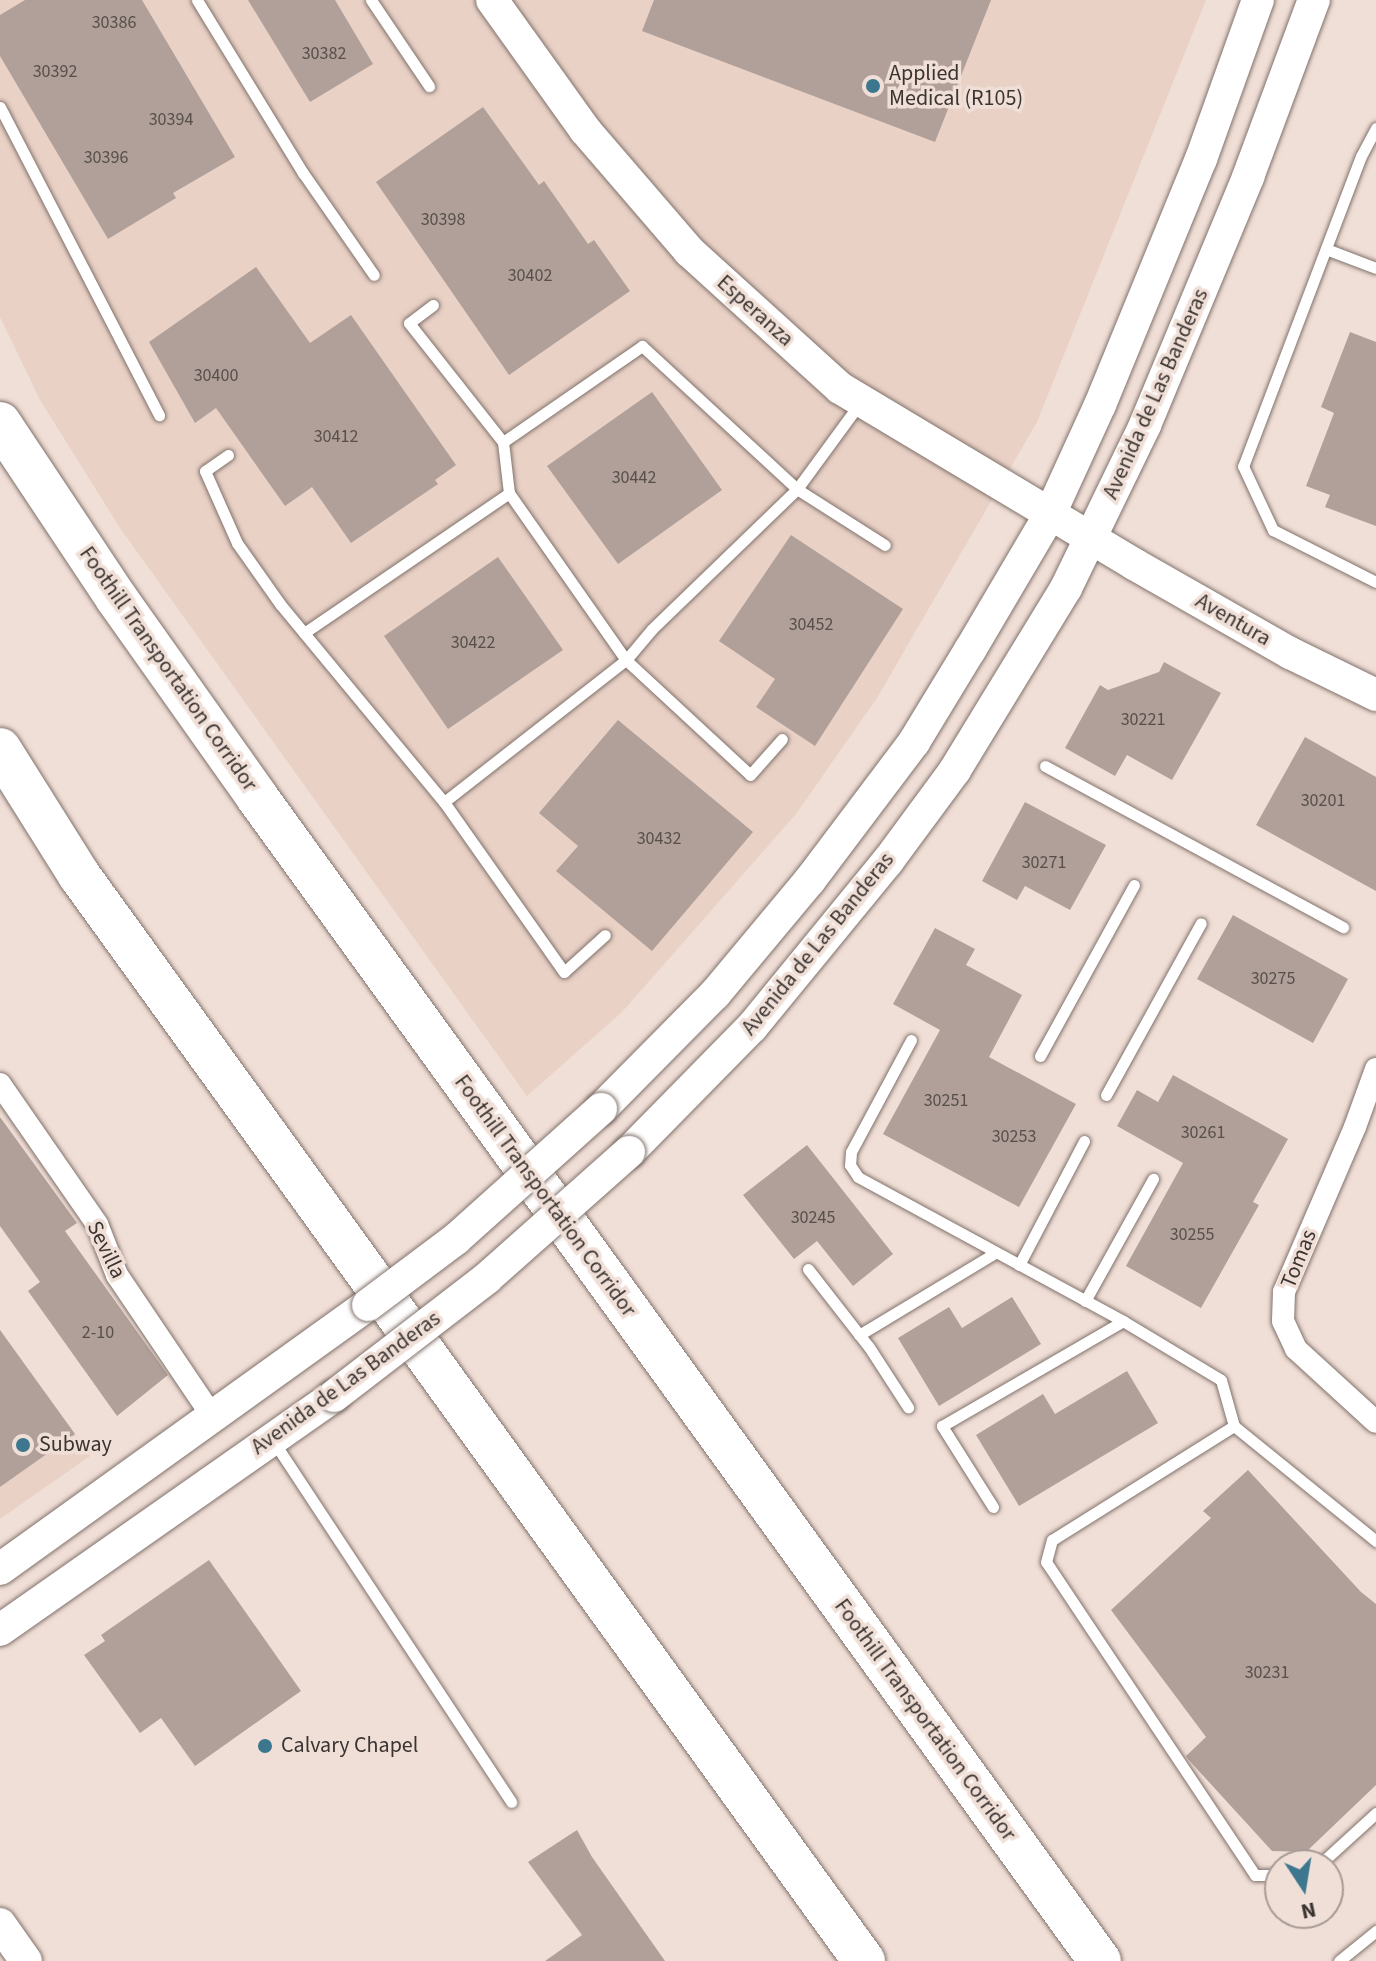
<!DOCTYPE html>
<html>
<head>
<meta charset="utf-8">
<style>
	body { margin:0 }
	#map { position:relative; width:1376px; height:1961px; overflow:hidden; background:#f0dfd7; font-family:"Source Sans 3",sans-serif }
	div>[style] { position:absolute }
	.built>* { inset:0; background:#e9d1c6 }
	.building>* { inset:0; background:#b0a099 }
	.roads { filter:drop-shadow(0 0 2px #81726b) drop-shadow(0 0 2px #81726b) }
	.lane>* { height:11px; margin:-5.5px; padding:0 5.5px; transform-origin:5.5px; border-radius:5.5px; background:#fff }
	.street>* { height:22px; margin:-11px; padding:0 11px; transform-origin:11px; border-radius:11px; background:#fff }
	.secondary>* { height:32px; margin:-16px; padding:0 16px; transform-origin:16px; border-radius:16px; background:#fff }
	.highway>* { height:42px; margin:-21px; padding:0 21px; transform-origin:21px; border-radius:21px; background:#fff }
	.bridges { filter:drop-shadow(0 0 2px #81726b) drop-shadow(0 0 2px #81726b) }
	.secondary-bridge>* { height:32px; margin:-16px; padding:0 16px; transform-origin:16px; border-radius:16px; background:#fff }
	.dots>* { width:22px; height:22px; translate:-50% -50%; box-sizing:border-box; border:4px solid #f0dfd7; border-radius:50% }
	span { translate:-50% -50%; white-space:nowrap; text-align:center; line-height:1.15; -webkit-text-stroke:7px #f0dfd7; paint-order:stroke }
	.number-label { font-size:18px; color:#584f4b }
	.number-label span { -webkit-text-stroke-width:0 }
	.poi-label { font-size:22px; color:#3a3431 }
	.left { translate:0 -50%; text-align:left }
	.street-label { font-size:22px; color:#3a3431 }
	.north { position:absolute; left:1264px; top:1849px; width:80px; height:80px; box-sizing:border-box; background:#f0dfd7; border:2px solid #a79b95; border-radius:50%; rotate:168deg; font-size:22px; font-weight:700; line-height:32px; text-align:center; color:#3a3431 }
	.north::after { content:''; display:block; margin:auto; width:28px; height:36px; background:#3c778f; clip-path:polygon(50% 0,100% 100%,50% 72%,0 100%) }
</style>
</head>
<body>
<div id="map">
	<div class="built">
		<div style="clip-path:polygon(0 0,1206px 0,1037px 422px,877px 698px,796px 814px,622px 1012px,527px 1096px,120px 528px,40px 400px,0 317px)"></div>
		<div style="clip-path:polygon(0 1330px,90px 1456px,0 1519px)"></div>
	</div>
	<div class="building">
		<div style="clip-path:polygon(25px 0,142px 0,235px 157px,173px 193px,176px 198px,108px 239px,0 56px,0 15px)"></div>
		<div style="clip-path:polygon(248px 0,335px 0,373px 64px,310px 102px)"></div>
		<div style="clip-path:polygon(654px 0,991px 0,935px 142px,642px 31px)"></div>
		<div style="clip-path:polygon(483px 107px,539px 185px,544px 181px,588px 244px,594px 240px,630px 291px,509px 375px,376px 182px)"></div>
		<div style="clip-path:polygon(256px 267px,310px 343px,351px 315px,456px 465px,435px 480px,438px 484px,351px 543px,312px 487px,285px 506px,216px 408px,195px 423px,149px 342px)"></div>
		<div style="clip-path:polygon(1350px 332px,1376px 342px,1376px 526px,1325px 507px,1330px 495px,1306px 486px,1334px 413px,1321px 407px)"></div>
		<div style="clip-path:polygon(652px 392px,722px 490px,618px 564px,547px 466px)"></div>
		<div style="clip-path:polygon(791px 535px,903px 609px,815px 746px,756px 707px,775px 679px,719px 641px)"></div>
		<div style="clip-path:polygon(498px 557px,563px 650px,448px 729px,384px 636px)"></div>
		<div style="clip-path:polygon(1164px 662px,1221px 693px,1172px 780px,1127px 755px,1115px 776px,1065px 748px,1100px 685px,1108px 690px,1159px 672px)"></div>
		<div style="clip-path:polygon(618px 720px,753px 832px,652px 951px,556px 871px,578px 846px,539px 813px)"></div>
		<div style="clip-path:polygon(1305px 737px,1376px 777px,1376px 891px,1256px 825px)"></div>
		<div style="clip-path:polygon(1025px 802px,1106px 845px,1070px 910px,1025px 886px,1017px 900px,982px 881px)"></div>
		<div style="clip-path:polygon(1233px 915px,1348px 979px,1313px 1043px,1197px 979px)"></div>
		<div style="clip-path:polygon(935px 928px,975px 949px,966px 965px,1022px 995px,989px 1057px,1076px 1104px,1019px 1207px,883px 1134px,940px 1030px,893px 1004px)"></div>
		<div style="clip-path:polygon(1173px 1075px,1288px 1139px,1253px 1202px,1259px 1205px,1201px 1308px,1126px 1266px,1183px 1163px,1117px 1126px,1137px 1090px,1158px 1102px)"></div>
		<div style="clip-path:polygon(0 1117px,77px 1223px,65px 1231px,168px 1375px,117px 1416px,28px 1291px,40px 1282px,0 1226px)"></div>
		<div style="clip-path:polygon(807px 1145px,893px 1254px,853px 1286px,817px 1241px,794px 1259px,743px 1195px)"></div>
		<div style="clip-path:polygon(1012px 1297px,1041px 1344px,939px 1406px,898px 1338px,949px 1307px,962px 1328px)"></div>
		<div style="clip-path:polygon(0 1330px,75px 1434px,0 1487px)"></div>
		<div style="clip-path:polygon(1127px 1371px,1158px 1423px,1019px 1506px,976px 1435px,1043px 1394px,1055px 1414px)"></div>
		<div style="clip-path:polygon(1248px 1470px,1361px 1592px,1376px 1604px,1376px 1785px,1306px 1852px,1272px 1851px,1187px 1758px,1186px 1756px,1206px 1737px,1111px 1610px,1211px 1518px,1203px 1511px)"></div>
		<div style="clip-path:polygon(209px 1560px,301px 1691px,195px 1766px,161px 1718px,140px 1733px,84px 1655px,105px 1641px,101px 1635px)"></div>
		<div style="clip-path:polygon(577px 1830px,592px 1857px,665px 1961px,545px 1961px,582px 1935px,528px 1862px)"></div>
	</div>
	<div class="roads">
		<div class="lane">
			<div style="left:197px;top:0;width:203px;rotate:58.5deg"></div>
			<div style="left:303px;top:173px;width:124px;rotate:55.2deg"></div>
			<div style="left:371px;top:0;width:104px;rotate:56deg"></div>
			<div style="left:0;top:107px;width:347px;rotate:62.7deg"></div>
			<div style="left:1376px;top:128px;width:32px;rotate:118deg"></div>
			<div style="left:1361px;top:156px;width:332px;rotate:110.8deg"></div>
			<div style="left:1243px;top:466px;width:71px;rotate:64.9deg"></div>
			<div style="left:1273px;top:530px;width:115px;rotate:26.8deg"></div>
			<div style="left:1326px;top:249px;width:53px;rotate:20.8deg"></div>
			<div style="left:433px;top:305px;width:30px;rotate:143deg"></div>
			<div style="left:409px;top:323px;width:152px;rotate:51.7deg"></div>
			<div style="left:503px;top:442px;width:51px;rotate:83.3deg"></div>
			<div style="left:509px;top:493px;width:204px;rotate:55deg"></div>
			<div style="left:626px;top:660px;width:169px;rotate:42.8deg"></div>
			<div style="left:750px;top:775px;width:48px;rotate:-48.4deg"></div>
			<div style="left:503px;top:442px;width:169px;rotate:-34.6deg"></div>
			<div style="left:642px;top:346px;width:211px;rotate:42.7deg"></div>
			<div style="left:797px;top:489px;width:104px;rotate:32.5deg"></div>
			<div style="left:228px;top:455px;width:28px;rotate:145deg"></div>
			<div style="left:205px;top:471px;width:79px;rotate:66deg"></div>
			<div style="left:237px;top:543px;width:75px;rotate:54.8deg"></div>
			<div style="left:280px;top:604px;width:257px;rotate:50.4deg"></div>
			<div style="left:444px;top:802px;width:208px;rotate:54.8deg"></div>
			<div style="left:564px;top:972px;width:55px;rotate:-42.1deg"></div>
			<div style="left:304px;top:633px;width:248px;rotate:-34.3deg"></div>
			<div style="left:1045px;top:766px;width:339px;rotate:28.4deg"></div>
			<div style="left:444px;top:802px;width:231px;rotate:-38deg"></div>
			<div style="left:626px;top:660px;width:40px;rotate:-50deg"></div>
			<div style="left:652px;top:629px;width:202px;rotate:-44deg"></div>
			<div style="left:797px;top:489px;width:107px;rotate:-53.8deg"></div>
			<div style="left:911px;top:1040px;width:127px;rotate:118.2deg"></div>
			<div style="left:851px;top:1152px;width:13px;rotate:94deg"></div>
			<div style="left:850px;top:1165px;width:14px;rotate:56deg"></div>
			<div style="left:858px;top:1177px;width:302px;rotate:28.5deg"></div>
			<div style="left:1123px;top:1321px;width:114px;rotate:31deg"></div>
			<div style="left:1221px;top:1380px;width:48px;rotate:74.2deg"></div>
			<div style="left:1040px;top:1056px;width:195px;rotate:-61.2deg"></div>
			<div style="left:1106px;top:1095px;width:196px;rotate:-61.1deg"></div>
			<div style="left:1019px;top:1265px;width:140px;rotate:-62.3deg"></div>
			<div style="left:808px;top:1269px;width:99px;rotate:52deg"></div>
			<div style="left:869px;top:1347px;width:72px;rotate:57deg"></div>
			<div style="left:1085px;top:1301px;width:140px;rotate:-60.9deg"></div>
			<div style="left:859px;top:1335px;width:159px;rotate:-31.1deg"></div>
			<div style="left:274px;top:1442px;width:431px;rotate:56.6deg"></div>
			<div style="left:993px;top:1507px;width:96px;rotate:-122.2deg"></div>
			<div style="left:942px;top:1426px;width:209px;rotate:-30.1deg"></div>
			<div style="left:1319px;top:1865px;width:77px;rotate:-42.4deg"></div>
			<div style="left:1280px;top:1875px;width:25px;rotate:180deg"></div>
			<div style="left:1255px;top:1875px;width:376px;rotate:-123.7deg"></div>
			<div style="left:1046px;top:1562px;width:23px;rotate:-75deg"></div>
			<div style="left:1052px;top:1540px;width:215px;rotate:-32.1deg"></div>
			<div style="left:1234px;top:1426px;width:183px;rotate:39deg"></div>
			<div style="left:1339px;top:1961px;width:48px;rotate:-39deg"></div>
		</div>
		<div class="street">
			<div style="left:1376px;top:1069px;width:62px;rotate:109.9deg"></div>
			<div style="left:1355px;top:1127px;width:180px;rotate:113.3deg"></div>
			<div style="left:1284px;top:1292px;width:29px;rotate:92deg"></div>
			<div style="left:1283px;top:1321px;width:31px;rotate:65deg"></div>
			<div style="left:1296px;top:1349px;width:108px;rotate:42.4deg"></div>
			<div style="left:0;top:1084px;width:170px;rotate:55.3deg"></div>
			<div style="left:97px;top:1224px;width:55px;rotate:68.6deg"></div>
			<div style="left:117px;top:1275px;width:170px;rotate:56deg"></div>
		</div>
		<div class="secondary">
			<div style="left:492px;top:0;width:160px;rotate:54.4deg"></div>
			<div style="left:585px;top:130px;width:160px;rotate:49.3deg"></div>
			<div style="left:689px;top:251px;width:204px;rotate:42.2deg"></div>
			<div style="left:840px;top:388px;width:343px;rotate:30.9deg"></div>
			<div style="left:1134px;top:564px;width:180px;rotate:29.7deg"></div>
			<div style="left:1290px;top:653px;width:96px;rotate:26deg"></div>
			<div style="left:601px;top:1109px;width:162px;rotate:-45.3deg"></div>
			<div style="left:715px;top:994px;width:148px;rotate:-50.2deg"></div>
			<div style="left:810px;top:880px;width:173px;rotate:-53deg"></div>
			<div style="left:914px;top:742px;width:108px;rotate:-58.7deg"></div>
			<div style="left:970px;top:650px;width:158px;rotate:-59.5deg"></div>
			<div style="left:1050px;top:514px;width:120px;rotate:-65.4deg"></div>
			<div style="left:1100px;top:405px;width:266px;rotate:-67.7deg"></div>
			<div style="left:1201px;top:159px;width:169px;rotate:-70.3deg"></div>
			<div style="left:629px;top:1152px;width:175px;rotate:-45.5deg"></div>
			<div style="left:752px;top:1027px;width:215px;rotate:-50.7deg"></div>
			<div style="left:888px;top:861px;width:113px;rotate:-53.6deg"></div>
			<div style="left:955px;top:770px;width:213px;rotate:-58.6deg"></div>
			<div style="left:1066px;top:588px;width:181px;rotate:-64.1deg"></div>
			<div style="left:1145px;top:425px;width:269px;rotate:-67.4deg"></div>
			<div style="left:1248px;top:177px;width:189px;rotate:-69.6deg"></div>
			<div style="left:0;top:1569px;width:453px;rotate:-35.7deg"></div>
			<div style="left:0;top:1630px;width:408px;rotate:-35deg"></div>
			<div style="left:0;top:1924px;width:45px;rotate:54.9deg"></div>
		</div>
		<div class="highway">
			<div style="left:0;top:423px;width:211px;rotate:56.4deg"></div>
			<div style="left:117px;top:599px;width:242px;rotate:54.7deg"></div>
			<div style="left:257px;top:797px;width:1437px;rotate:54.09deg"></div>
			<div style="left:0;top:749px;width:149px;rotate:57.9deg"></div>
			<div style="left:79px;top:875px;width:1340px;rotate:54.14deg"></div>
		</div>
	</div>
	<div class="bridges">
		<div class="secondary-bridge">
			<div style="left:368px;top:1305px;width:110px;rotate:-36.9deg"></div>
			<div style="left:456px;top:1239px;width:195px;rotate:-41.9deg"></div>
			<div style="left:334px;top:1396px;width:193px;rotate:-37.6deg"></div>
			<div style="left:487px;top:1278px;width:190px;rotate:-41.6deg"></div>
		</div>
	</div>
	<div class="dots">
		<div style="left:873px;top:86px;background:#3c778f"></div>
		<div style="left:23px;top:1445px;background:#3c778f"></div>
		<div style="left:265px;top:1746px;background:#3c778f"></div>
	</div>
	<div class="number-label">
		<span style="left:114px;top:23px">30386</span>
		<span style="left:324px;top:54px">30382</span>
		<span style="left:55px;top:72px">30392</span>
		<span style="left:171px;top:120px">30394</span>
		<span style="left:106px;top:158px">30396</span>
		<span style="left:443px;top:220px">30398</span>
		<span style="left:530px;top:276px">30402</span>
		<span style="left:216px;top:376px">30400</span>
		<span style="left:336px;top:437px">30412</span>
		<span style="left:634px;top:478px">30442</span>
		<span style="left:811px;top:625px">30452</span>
		<span style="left:473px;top:643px">30422</span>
		<span style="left:1143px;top:720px">30221</span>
		<span style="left:1323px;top:801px">30201</span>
		<span style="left:659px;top:839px">30432</span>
		<span style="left:1044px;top:863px">30271</span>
		<span style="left:1273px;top:979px">30275</span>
		<span style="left:946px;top:1101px">30251</span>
		<span style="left:1203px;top:1133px">30261</span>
		<span style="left:1014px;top:1137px">30253</span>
		<span style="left:813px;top:1218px">30245</span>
		<span style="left:1192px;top:1235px">30255</span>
		<span style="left:98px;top:1333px">2-10</span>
		<span style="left:1267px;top:1673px">30231</span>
	</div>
	<div class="poi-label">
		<span class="left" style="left:889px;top:86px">Applied<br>Medical (R105)</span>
		<span class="left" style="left:39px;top:1445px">Subway</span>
		<span class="left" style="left:281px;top:1746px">Calvary Chapel</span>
	</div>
	<div class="street-label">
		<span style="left:755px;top:311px;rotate:42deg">Esperanza</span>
		<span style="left:1156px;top:394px;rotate:-66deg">Avenida de Las Banderas</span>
		<span style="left:1233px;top:620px;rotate:30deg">Aventura</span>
		<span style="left:168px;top:669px;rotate:55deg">Foothill Transportation Corridor</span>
		<span style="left:818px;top:944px;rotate:-51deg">Avenida de Las Banderas</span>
		<span style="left:545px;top:1196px;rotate:54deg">Foothill Transportation Corridor</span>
		<span style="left:106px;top:1250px;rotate:64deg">Sevilla</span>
		<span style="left:1299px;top:1259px;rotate:-68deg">Tomas</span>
		<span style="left:346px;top:1383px;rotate:-36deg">Avenida de Las Banderas</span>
		<span style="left:925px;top:1720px;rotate:54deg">Foothill Transportation Corridor</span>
	</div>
	<div class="north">N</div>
</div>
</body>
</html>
